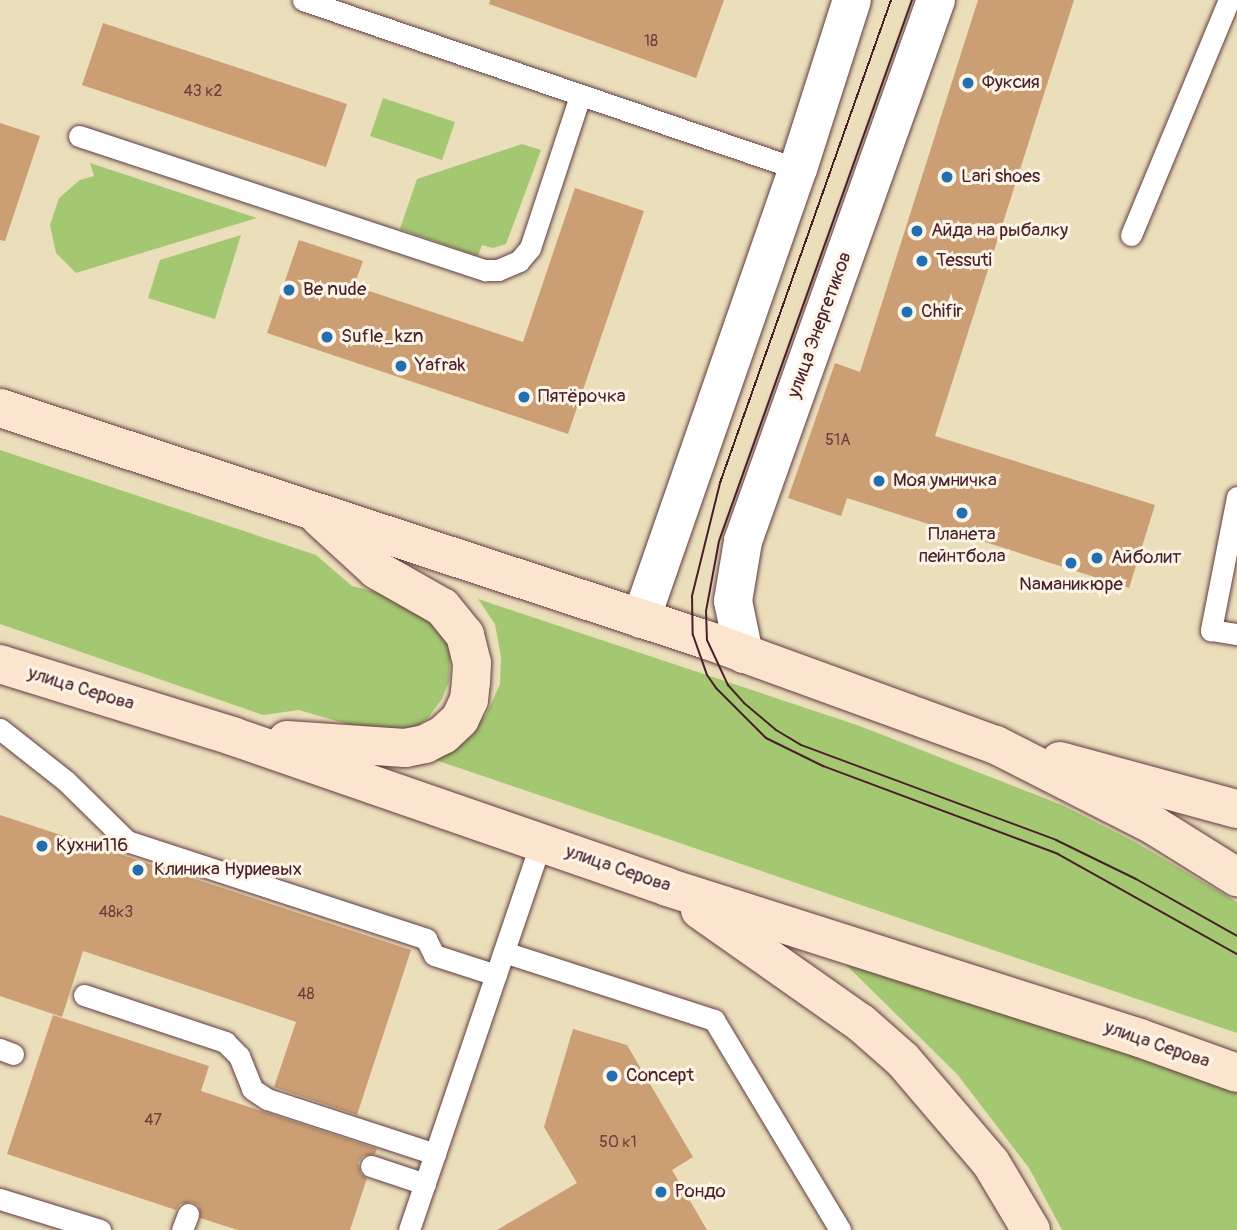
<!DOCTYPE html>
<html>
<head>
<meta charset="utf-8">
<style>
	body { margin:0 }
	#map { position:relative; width:1237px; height:1230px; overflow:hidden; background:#ebdebb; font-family:Pangolin,sans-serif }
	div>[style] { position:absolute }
	.green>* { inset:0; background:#a4c871 }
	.building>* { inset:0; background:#cb9f73 }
	.roads { filter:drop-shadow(0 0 2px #623c41) drop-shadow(0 0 2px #623c41) }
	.lane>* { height:21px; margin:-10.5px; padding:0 10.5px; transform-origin:10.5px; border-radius:10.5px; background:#fff }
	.street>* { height:38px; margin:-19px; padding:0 19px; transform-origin:19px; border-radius:19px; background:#fff }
	.secondary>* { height:38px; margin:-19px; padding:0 19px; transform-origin:19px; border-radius:19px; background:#fbe5cf }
	.tram>* { height:2px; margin:-1px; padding:0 1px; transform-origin:1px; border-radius:1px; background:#4a1f2b }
	.dots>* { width:19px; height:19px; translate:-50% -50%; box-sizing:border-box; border:4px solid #fcf5e5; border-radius:50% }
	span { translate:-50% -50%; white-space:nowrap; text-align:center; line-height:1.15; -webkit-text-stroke:6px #fcf5e5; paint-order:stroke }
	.number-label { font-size:16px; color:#6a3f3d }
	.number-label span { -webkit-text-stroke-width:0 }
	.poi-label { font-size:19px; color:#4a1f2b }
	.left { translate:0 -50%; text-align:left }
	.street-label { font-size:19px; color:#4a1f2b }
</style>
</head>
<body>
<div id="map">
	<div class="green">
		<div style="clip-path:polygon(383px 98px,455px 122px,442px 160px,370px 136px)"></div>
		<div style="clip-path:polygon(522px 144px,541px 150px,506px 244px,493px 248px,482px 245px,478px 256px,400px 229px,417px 179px)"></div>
		<div style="clip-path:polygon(90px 163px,257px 218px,76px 273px,56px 253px,50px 225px,59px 198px,80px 180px,94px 176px)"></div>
		<div style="clip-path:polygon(241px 235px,215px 319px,148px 298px,160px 260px)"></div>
		<div style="clip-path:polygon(0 450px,316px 555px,352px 586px,410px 601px,451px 644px,449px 681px,442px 699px,428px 718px,411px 731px,374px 732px,299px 710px,263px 715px,0 624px)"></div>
		<div style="clip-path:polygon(478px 599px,857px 725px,1062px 805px,1135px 842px,1237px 902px,1237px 1033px,424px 756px,469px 732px,486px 715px,500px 684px,501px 657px,495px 624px)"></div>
		<div style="clip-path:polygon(839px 958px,1237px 1090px,1237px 1230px,1062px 1230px,1029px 1168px,957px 1074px)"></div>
	</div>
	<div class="building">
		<div style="clip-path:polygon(490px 0,724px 0,696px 78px,489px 4px)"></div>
		<div style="clip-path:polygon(978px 0,1074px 0,935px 436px,1155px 505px,1129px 588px,847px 498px,841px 516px,788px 498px,835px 363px,860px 372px)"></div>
		<div style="clip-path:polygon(103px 23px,347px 104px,326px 167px,82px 85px)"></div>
		<div style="clip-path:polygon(0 123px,40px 136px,5px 241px,0 240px)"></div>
		<div style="clip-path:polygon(575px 188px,644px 211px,568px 434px,267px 333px,299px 240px,363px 261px,354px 286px,523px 342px)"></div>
		<div style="clip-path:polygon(0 815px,411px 950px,357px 1115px,274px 1087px,296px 1022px,240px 1003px,83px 951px,62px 1017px,0 996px)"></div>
		<div style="clip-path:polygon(53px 1015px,209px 1066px,201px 1091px,377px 1149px,375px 1154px,363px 1156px,358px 1163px,361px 1174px,367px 1178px,350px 1230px,238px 1230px,200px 1218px,199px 1206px,192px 1202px,180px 1204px,176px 1210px,7px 1154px)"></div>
		<div style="clip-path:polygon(573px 1029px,627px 1045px,693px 1157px,672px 1170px,707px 1230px,497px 1230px,577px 1183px,544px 1127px)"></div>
	</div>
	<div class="roads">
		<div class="lane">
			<div style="left:303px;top:0;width:523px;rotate:18.85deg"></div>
			<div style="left:79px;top:136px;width:428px;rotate:18.3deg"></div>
			<div style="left:485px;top:270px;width:13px"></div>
			<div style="left:498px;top:270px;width:23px;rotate:-23deg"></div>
			<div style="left:519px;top:261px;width:17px;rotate:-50deg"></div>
			<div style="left:530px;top:248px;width:160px;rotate:-71.8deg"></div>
			<div style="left:1131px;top:235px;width:255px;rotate:-67.4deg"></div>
			<div style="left:1237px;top:497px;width:136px;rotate:101.1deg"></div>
			<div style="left:1211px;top:630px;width:26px;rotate:9deg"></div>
			<div style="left:0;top:729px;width:84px;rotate:38.2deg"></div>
			<div style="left:66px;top:781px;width:86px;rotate:44.5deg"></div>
			<div style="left:127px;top:841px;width:315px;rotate:18.1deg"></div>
			<div style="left:426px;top:939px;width:18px;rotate:63deg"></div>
			<div style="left:434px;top:955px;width:65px;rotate:17.9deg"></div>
			<div style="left:504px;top:952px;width:221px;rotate:17.9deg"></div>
			<div style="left:714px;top:1020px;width:245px;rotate:59deg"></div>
			<div style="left:84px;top:995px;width:149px;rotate:18.4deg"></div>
			<div style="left:225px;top:1042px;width:20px;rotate:45deg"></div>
			<div style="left:239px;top:1056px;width:35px;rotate:68deg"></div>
			<div style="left:252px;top:1089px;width:18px;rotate:34deg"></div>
			<div style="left:267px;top:1099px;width:177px;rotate:18.1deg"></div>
			<div style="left:0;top:1049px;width:14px;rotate:21deg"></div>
			<div style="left:371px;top:1166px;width:57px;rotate:18.4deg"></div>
			<div style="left:0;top:1199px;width:105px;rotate:17.2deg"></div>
			<div style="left:182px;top:1230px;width:17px;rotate:-69deg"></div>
			<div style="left:409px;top:1230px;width:410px;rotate:-71.2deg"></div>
		</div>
		<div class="street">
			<div style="left:641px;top:619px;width:477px;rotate:-70.8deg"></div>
			<div style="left:798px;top:169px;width:177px;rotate:-72.3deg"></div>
			<div style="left:744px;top:654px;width:54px;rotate:-101.7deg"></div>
			<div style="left:733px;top:601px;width:61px;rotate:-80.5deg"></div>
			<div style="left:743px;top:541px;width:574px;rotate:-70.37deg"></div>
		</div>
		<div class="secondary">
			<div style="left:0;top:408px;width:744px;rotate:18.17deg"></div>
			<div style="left:707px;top:640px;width:307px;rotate:20deg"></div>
			<div style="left:996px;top:745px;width:178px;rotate:27deg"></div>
			<div style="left:1155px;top:826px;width:97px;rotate:31.9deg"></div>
			<div style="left:0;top:664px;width:243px;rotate:17.2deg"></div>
			<div style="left:232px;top:736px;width:460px;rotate:19.1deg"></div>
			<div style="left:667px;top:887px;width:497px;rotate:17.7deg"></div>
			<div style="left:1140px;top:1038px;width:103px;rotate:19.8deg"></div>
			<div style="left:287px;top:740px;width:118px;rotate:3.9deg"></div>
			<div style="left:405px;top:748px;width:20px;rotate:-11deg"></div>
			<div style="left:425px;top:744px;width:20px;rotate:-27deg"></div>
			<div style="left:443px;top:735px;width:23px;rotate:-43deg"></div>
			<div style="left:460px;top:719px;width:21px;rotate:-65deg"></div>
			<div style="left:469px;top:700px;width:18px;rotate:-84deg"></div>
			<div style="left:471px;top:682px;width:19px;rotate:-87deg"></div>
			<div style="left:472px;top:663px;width:29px;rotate:-104deg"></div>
			<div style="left:465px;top:635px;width:36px;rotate:-129deg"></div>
			<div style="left:442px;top:607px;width:75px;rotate:-150.4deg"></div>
			<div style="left:377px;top:570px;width:77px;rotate:-137.6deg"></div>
			<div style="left:1060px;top:761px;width:183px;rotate:15.2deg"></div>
			<div style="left:700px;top:910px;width:197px;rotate:35.1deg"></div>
			<div style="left:861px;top:1023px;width:56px;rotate:41.4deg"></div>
			<div style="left:903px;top:1060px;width:135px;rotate:49.5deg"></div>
			<div style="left:991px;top:1163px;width:78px;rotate:59.2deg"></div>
		</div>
	</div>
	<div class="tram">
		<div style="left:891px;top:0;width:512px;rotate:109.5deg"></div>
		<div style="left:720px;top:483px;width:116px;rotate:103.9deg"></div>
		<div style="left:692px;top:596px;width:39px;rotate:89deg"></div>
		<div style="left:693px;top:635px;width:42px;rotate:70.7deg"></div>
		<div style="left:707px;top:675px;width:16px;rotate:55deg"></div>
		<div style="left:716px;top:688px;width:71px;rotate:45deg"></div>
		<div style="left:766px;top:738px;width:64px;rotate:26.2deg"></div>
		<div style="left:823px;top:766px;width:251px;rotate:20.5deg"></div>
		<div style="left:1058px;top:854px;width:205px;rotate:29.2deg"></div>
		<div style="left:912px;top:0;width:574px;rotate:109.63deg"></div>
		<div style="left:719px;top:541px;width:71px;rotate:100.5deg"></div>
		<div style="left:706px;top:611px;width:29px;rotate:88deg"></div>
		<div style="left:707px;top:640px;width:50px;rotate:65deg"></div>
		<div style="left:728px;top:685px;width:24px;rotate:48deg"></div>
		<div style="left:744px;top:703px;width:42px;rotate:40.2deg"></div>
		<div style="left:776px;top:730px;width:29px;rotate:31deg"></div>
		<div style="left:801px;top:745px;width:272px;rotate:20.4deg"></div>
		<div style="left:1056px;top:840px;width:89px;rotate:26deg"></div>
		<div style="left:1136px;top:879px;width:116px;rotate:29.4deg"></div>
	</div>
	<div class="dots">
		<div style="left:968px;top:83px;background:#1f6fb2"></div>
		<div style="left:947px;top:177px;background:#1f6fb2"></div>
		<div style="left:917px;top:231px;background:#1f6fb2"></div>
		<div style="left:922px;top:261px;background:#1f6fb2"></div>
		<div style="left:289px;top:290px;background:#1f6fb2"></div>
		<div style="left:907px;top:312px;background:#1f6fb2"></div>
		<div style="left:327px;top:337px;background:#1f6fb2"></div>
		<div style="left:401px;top:366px;background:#1f6fb2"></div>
		<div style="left:524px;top:397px;background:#1f6fb2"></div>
		<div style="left:879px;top:481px;background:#1f6fb2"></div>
		<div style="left:962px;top:513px;background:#1f6fb2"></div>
		<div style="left:1097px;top:558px;background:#1f6fb2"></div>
		<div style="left:1071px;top:563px;background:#1f6fb2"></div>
		<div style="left:42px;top:846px;background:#1f6fb2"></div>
		<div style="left:138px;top:870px;background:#1f6fb2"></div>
		<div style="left:612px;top:1076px;background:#1f6fb2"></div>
		<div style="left:661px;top:1192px;background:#1f6fb2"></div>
	</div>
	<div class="number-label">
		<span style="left:651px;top:41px">18</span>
		<span style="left:203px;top:91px">43 к2</span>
		<span style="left:838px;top:440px">51А</span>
		<span style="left:116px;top:912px">48к3</span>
		<span style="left:306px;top:994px">48</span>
		<span style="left:153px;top:1120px">47</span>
		<span style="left:618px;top:1142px">50 к1</span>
	</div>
	<div class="poi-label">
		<span class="left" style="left:982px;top:83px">Фуксия</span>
		<span class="left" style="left:961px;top:177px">Lari shoes</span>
		<span class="left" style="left:931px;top:231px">Айда на рыбалку</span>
		<span class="left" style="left:936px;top:261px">Tessuti</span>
		<span class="left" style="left:303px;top:290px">Be nude</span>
		<span class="left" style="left:921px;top:312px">Chifir</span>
		<span class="left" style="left:341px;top:337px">Sufle_kzn</span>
		<span class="left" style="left:415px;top:366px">Yafrak</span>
		<span class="left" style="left:538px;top:397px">Пятёрочка</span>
		<span class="left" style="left:893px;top:481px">Моя умничка</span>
		<span style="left:962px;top:546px">Планета<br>пейнтбола</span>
		<span class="left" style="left:1111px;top:558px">Айболит</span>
		<span style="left:1071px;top:585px">Naманикюре</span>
		<span class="left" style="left:56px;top:846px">Кухни116</span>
		<span class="left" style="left:154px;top:870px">Клиника Нуриевых</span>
		<span class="left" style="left:626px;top:1076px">Concept</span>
		<span class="left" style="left:675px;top:1192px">Рондо</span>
	</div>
	<div class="street-label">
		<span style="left:820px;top:325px;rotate:-70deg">улица Энергетиков</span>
		<span style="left:81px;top:689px;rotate:17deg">улица Серова</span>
		<span style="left:618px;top:869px;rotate:19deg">улица Серова</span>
		<span style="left:1157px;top:1045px;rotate:19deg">улица Серова</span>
	</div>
</div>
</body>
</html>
